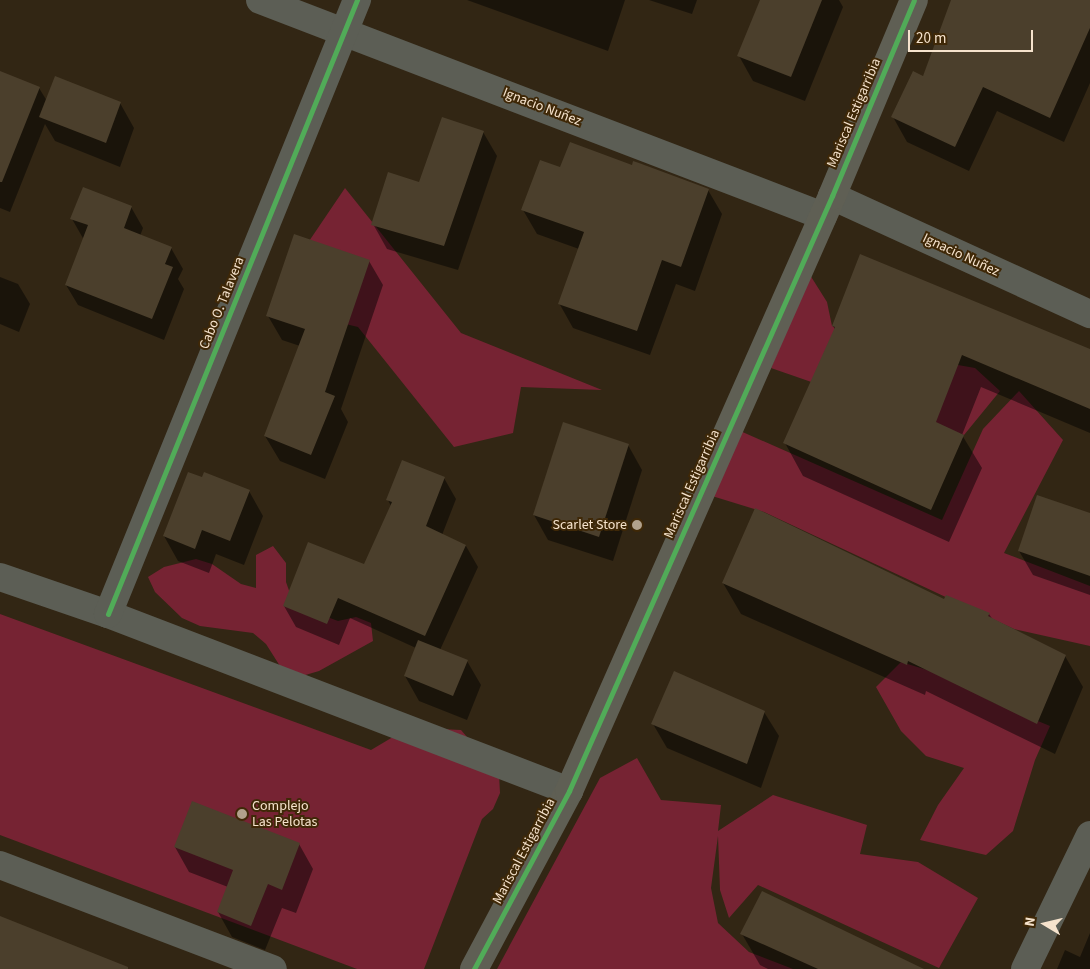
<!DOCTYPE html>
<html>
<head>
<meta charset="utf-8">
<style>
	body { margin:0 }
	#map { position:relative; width:1090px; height:969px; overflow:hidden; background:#322614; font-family:"Source Sans 3",sans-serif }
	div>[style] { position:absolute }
	.green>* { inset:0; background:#762333 }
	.shadow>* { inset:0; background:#0007 }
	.building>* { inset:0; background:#4b3f2c }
	.street>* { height:28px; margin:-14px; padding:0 14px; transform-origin:14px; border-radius:14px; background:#5c5e55 }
	.secondary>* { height:28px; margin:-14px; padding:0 14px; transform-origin:14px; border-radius:14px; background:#5f5f54 }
	.cycleway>* { height:5px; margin:-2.5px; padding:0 2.5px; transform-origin:2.5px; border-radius:2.5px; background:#51ab58 }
	.dots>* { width:14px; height:14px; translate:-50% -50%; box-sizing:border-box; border:2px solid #3f2807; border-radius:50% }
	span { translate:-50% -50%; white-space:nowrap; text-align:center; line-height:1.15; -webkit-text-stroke:4px #3f2807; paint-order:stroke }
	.street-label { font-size:14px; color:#f6e3cd }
	.poi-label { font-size:14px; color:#f6e3cd }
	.right { translate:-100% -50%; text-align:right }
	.left { translate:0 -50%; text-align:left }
	.north { position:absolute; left:1020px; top:899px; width:50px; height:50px; -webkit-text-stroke:4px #3f2807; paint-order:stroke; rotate:279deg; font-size:14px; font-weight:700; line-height:20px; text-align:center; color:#f6e3cd }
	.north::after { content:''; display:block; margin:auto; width:18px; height:22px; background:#f6e3cd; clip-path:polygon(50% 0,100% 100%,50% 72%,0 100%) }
	.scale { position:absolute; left:908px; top:30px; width:125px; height:22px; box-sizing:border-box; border:2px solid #f6e3cd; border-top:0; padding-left:6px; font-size:15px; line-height:18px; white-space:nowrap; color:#f6e3cd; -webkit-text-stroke:4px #3f2807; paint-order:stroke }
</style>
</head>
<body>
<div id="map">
	<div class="green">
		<div style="clip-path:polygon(345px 188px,461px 333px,602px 390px,521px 387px,513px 433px,454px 447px,358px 327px,312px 316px,301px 253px)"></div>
		<div style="clip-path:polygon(810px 275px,827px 302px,832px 326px,907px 356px,975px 368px,1000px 391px,964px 435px,771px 368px)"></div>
		<div style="clip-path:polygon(1019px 391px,1063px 440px,1004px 553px,1090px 586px,1090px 646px,1014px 629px,764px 512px,712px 496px,738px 430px,942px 520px,983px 429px)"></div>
		<div style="clip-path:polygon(273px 546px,286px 563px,286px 582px,292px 599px,306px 609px,338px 621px,356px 617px,371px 623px,373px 641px,319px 671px,302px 676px,285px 674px,266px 644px,253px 633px,200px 626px,182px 618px,155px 592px,148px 577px,164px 567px,196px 559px,212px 564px,241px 584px,256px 588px,256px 555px)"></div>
		<div style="clip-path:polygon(0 614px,371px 750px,403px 731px,421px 728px,461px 730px,499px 774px,500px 793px,493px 809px,482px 819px,424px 969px,357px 969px,0 835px)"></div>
		<div style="clip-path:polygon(901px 662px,947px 676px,992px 702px,1050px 726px,1035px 760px,1013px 831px,986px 855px,920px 840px,938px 805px,964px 768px,926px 756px,901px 731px,876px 687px)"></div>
		<div style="clip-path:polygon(637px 758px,661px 800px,721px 805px,718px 831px,773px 795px,867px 825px,860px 854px,918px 862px,978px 898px,939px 968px,758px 885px,729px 918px,720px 890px,718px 836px,711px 888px,718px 923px,749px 952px,793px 969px,497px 969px,600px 778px)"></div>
	</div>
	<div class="shadow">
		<div style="clip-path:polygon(467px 0,625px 0,608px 51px)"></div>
		<div style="clip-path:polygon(649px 0,697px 0,692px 14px)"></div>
		<div style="clip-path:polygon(761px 0,839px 0,843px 7px,805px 101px,753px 81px,739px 56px)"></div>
		<div style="clip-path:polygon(953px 0,1090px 0,1090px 83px,1064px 142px,997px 111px,969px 171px,907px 142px,893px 117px,923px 77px)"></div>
		<div style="clip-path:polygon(39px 88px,47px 101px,120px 103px,134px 128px,120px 167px,55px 141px,45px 124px,10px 212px,0 208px,0 93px)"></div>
		<div style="clip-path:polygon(483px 132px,497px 156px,458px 270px,387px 249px,373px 224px)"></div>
		<div style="clip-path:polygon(632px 166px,708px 190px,722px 214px,695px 291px,676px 284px,650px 355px,573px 328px,559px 303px,579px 249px,537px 234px,523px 210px,560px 169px)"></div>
		<div style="clip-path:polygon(131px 207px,143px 228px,140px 236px,171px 248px,183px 269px,178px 279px,184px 289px,164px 340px,78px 305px,66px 285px,84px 240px,72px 219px)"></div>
		<div style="clip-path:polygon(369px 261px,383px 285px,341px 409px,348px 422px,325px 479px,280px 461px,265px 436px,300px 346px,282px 340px,268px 316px)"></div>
		<div style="clip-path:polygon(0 277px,18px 284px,30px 304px,19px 332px,0 324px)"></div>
		<div style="clip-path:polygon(833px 326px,1090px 350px,1090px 433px,981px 387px,962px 435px,982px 468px,949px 542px,803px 476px,785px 443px,835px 330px)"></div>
		<div style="clip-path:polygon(628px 445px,642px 470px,613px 561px,548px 540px,534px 515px)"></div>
		<div style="clip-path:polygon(444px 478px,456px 499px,442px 535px,466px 546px,478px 567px,440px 650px,467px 661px,481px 685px,467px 720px,419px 701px,405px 676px,416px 648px,350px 618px,339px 645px,296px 627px,284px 606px,365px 566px,391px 506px,388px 500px)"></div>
		<div style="clip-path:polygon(249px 491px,263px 516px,244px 565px,216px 554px,209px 573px,178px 561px,164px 536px)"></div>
		<div style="clip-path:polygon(1090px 514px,1090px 595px,1033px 575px,1019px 551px)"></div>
		<div style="clip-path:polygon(723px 583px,945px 601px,989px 614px,993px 620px,1065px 656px,1083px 687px,1055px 754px,926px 691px,925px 695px,741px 614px)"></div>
		<div style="clip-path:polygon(764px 712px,779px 736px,761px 788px,667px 748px,653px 724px)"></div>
		<div style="clip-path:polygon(299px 844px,313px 869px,296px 913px,282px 908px,265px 950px,232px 937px,218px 912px,228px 887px,189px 872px,175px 847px)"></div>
		<div style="clip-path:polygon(1090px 933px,1090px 969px,1057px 969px,1065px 950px,1080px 957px)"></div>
		<div style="clip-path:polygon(742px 934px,921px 969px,768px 969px,760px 965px)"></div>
	</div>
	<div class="building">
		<div style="clip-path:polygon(760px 0,822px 0,791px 77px,737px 56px)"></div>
		<div style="clip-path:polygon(951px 0,1090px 0,1090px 28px,1050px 118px,983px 87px,955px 147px,891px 117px,913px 71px,923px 76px)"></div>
		<div style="clip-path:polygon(0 71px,40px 87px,2px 182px,0 182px)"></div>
		<div style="clip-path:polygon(55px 76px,121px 102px,106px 143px,39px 117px)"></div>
		<div style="clip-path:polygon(442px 117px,484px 131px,444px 246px,371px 225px,388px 172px,419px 182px)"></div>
		<div style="clip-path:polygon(570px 142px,632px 165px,633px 161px,639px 163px,709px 189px,681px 267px,662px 260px,637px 331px,558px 304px,584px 232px,521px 210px,540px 160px,560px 167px)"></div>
		<div style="clip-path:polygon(83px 187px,132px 206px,124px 228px,172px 247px,165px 264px,173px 267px,152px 319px,65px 285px,88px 225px,70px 219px)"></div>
		<div style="clip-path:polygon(294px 234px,370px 260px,325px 392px,335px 396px,311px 455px,264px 436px,305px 329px,266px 316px)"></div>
		<div style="clip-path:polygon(860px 254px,1090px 349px,1090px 409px,962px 355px,936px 422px,964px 435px,931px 510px,783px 443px,835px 327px,832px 326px)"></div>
		<div style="clip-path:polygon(563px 422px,629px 444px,599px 537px,533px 515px)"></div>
		<div style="clip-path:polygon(402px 460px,445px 477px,426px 526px,466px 545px,425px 636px,338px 598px,327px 624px,283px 606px,308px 542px,364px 564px,392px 502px,386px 500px)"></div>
		<div style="clip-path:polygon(188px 472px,202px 477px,204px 472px,250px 490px,230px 541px,202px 530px,195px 549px,163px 536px)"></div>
		<div style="clip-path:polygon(1037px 495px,1090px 513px,1090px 576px,1018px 551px)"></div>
		<div style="clip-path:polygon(755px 508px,944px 599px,946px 595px,990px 613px,988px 616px,1066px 655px,1037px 724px,908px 661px,907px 665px,722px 583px)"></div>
		<div style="clip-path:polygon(418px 640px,468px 660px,453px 696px,404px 676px)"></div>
		<div style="clip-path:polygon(674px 671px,765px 711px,747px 764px,651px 724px)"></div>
		<div style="clip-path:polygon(192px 801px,300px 843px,282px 890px,268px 884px,251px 926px,217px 912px,233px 870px,174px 847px)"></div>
		<div style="clip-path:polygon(762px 891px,924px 969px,818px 969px,740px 934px)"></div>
		<div style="clip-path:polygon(0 916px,128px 967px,128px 969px,0 969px)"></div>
	</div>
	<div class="street">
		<div style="left:260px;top:0;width:603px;rotate:20.99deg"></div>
		<div style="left:832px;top:196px;width:284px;rotate:24.6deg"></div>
		<div style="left:0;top:577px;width:114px;rotate:18.9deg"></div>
		<div style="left:108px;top:614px;width:494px;rotate:21deg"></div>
		<div style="left:108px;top:614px;width:663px;rotate:-67.93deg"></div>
		<div style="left:0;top:865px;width:292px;rotate:20.9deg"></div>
		<div style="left:1025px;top:969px;width:149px;rotate:-64.1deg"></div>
	</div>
	<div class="secondary">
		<div style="left:474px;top:969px;width:202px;rotate:-61.9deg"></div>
		<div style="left:569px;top:791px;width:651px;rotate:-66.15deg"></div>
		<div style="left:832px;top:196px;width:212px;rotate:-67.3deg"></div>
	</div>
	<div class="cycleway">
		<div style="left:108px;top:614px;width:663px;rotate:-67.93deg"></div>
		<div style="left:474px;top:969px;width:202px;rotate:-61.9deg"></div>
		<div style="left:569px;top:791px;width:651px;rotate:-66.15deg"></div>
		<div style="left:832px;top:196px;width:212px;rotate:-67.3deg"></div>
	</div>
	<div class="dots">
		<div style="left:637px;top:525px;background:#b1a18c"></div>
		<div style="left:242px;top:814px;background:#b1a18c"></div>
	</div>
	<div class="street-label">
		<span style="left:542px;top:107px;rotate:21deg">Ignacio Nuñez</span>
		<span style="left:854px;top:113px;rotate:-67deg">Mariscal Estigarribia</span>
		<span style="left:961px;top:255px;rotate:25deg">Ignacio Nuñez</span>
		<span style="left:222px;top:303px;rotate:-68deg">Cabo O. Talavera</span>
		<span style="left:692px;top:484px;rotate:-66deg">Mariscal Estigarribia</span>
		<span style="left:524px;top:851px;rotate:-62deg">Mariscal Estigarribia</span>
	</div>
	<div class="poi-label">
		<span class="right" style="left:627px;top:525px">Scarlet Store</span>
		<span class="left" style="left:252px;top:814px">Complejo<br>Las Pelotas</span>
	</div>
	<div class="north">N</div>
	<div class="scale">20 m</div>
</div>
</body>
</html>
